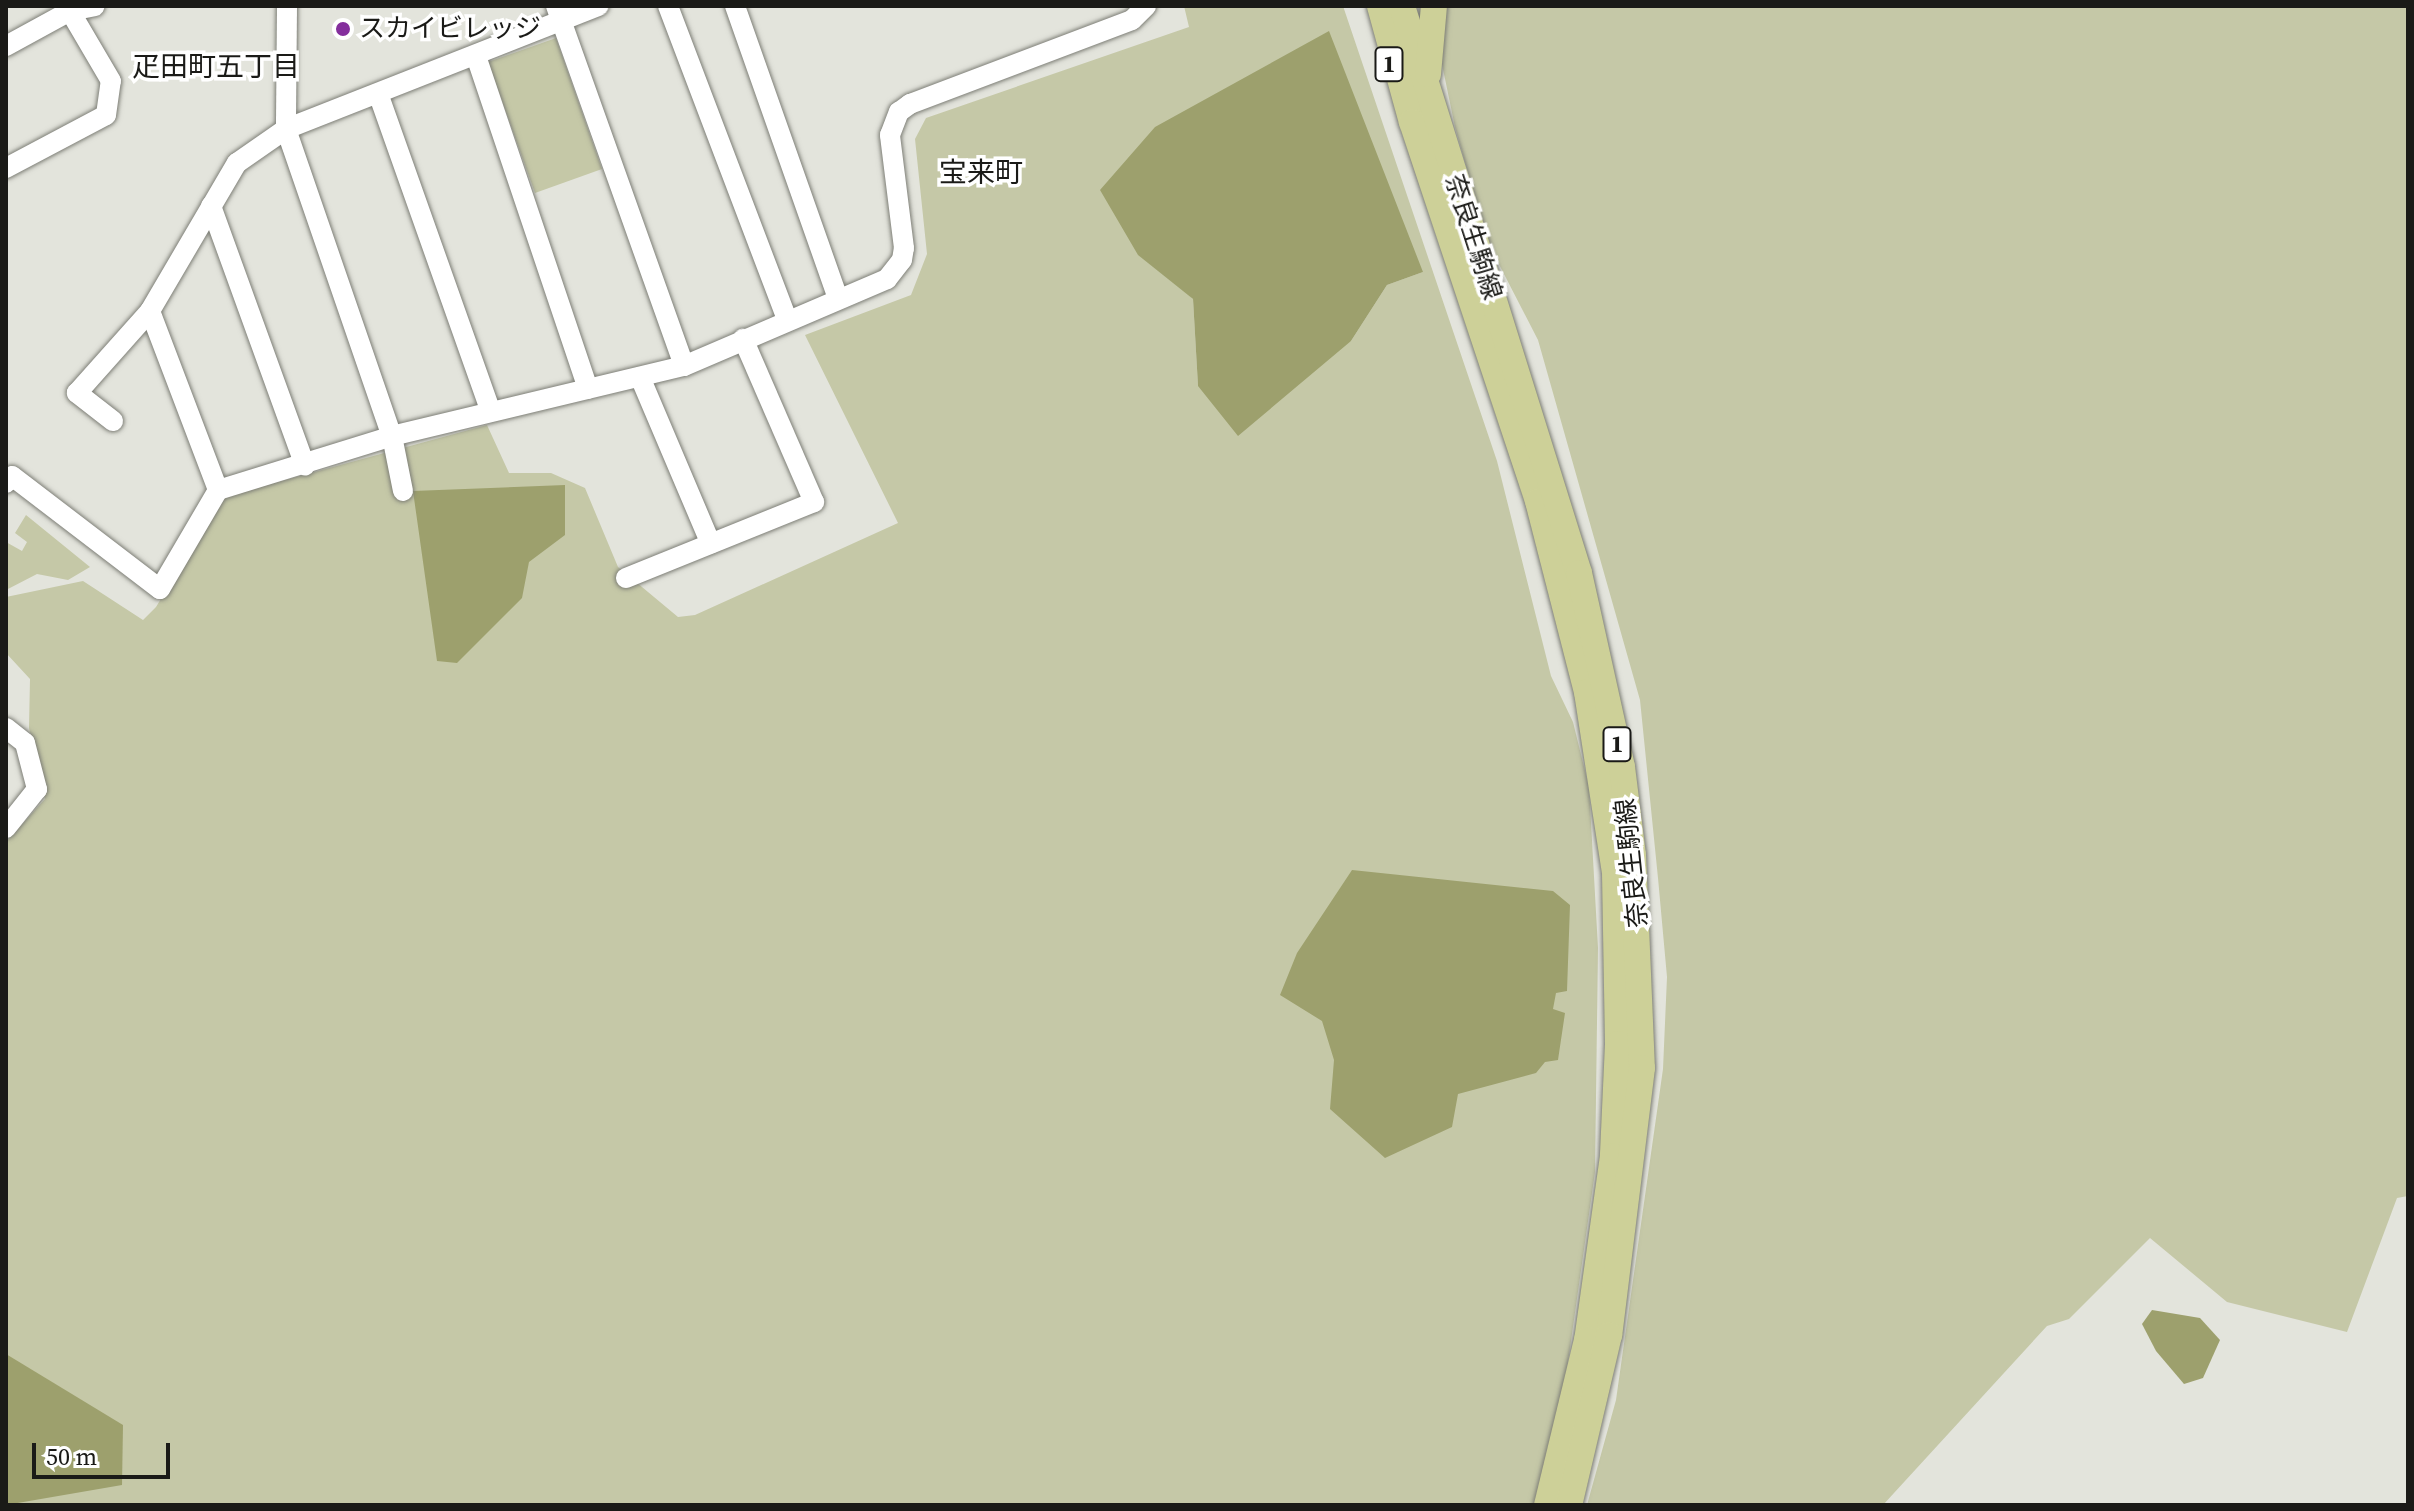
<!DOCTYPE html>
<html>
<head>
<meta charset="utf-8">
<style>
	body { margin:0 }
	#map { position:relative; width:2414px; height:1511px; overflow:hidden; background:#e3e4dc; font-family:"Source Serif 4","Noto Sans JP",serif }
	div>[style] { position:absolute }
	.green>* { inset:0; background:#c5c8a7 }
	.water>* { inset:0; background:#9da06d }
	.roads { filter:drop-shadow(0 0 2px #7d7e76) drop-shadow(0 0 2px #7d7e76) }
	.minor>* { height:20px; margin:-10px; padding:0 10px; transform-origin:10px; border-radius:10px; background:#fff }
	.major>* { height:26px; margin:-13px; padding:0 13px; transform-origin:13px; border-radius:13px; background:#cdd098 }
	.dots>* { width:22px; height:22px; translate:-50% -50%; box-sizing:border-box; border:4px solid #fff; border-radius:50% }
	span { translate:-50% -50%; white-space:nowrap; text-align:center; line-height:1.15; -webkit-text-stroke:7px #fff; paint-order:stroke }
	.shield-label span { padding:2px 6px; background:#fff; border:2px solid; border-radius:6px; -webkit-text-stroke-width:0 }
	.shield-label { font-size:24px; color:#1a1a17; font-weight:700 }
	.poi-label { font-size:26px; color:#1a1a17 }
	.left { translate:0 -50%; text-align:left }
	.street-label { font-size:26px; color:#1a1a17 }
	.neighbourhood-label { font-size:28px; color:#1a1a17 }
	.frame { position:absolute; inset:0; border:8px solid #1a1a17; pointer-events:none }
	.scale { position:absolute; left:32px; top:1443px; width:138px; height:36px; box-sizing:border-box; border:4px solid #1a1a17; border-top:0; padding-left:10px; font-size:24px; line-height:28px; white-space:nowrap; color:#1a1a17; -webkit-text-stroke:6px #fff; paint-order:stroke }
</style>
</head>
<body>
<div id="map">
	<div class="green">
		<div style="clip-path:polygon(evenodd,1184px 6px,1343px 6px,1497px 461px,1551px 676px,1573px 722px,1589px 787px,1598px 948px,1595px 1172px,1564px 1390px,1536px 1505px,6px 1505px,6px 842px,45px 799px,29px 728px,30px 679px,6px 653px,6px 597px,83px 581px,143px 620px,156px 607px,223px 497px,487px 425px,509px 473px,551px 473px,585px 488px,618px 567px,678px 617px,695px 615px,898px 523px,805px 335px,911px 295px,927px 254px,915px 139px,926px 118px,1189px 27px,1184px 6px,1423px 272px,1387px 285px,1351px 341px,1198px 386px,1193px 299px,1182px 287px,1423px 272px)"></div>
		<div style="clip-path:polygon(1445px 6px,2408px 6px,2408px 1196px,2397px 1198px,2347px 1332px,2227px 1302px,2150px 1238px,2069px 1319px,2047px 1326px,1883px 1505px,1587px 1505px,1616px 1400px,1663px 1069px,1667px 977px,1658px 878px,1640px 700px,1538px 340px,1488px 243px,1455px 127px,1439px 50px)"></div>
		<div style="clip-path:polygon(556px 38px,602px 169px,535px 193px,488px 62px)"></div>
		<div style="clip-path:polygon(26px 515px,90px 567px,68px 580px,37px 574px,6px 590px,6px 542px,22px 551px,27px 542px,15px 533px)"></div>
	</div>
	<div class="water">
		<div style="clip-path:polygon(1329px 31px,1423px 272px,1387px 285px,1351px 341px,1238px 436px,1198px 386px,1193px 299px,1138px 255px,1100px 190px,1155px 127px)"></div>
		<div style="clip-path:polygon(565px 485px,565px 535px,529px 562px,522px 598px,457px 663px,437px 661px,413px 491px)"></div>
		<div style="clip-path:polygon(1352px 870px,1553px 891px,1570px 905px,1567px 991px,1556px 993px,1553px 1009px,1565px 1013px,1558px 1060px,1545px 1062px,1536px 1073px,1458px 1094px,1452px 1127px,1385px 1158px,1330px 1109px,1334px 1060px,1322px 1021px,1280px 995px,1297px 953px)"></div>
		<div style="clip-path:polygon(2152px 1310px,2200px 1318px,2220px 1340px,2203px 1378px,2184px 1384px,2156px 1351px,2142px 1324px)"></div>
		<div style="clip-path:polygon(6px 1354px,123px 1425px,122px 1485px,6px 1505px)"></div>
	</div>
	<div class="roads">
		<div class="minor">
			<div style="left:287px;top:6px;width:123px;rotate:90.5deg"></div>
			<div style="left:286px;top:129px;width:325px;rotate:71deg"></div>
			<div style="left:392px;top:436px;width:56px;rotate:78.7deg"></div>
			<div style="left:556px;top:6px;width:382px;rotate:70.4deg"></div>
			<div style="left:668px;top:6px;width:335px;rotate:69.2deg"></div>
			<div style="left:735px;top:6px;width:310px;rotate:70.6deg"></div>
			<div style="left:6px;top:46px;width:73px;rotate:-28.7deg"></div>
			<div style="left:70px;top:11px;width:25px;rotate:-11deg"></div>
			<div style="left:476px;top:56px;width:351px;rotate:71.4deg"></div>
			<div style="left:379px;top:96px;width:333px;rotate:70.5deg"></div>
			<div style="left:6px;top:168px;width:113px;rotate:-27.9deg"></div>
			<div style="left:106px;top:115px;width:34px;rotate:-82deg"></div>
			<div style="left:111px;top:81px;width:87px;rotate:-120.4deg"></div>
			<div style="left:211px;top:206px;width:276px;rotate:70.1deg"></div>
			<div style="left:150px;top:311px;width:191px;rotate:69.2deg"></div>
			<div style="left:640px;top:377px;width:181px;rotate:67deg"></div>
			<div style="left:113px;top:421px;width:46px;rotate:-142.1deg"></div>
			<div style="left:77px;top:393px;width:110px;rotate:-48.3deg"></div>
			<div style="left:150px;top:311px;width:172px;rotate:-59.6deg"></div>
			<div style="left:237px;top:163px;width:60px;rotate:-34.8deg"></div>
			<div style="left:286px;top:129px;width:336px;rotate:-21.5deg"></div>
			<div style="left:6px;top:483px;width:9px;rotate:-49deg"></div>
			<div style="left:12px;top:476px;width:186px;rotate:37.4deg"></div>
			<div style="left:160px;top:589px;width:115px;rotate:-59.6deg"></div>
			<div style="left:218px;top:490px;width:182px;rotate:-17.2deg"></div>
			<div style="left:392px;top:436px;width:300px;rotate:-13.5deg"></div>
			<div style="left:684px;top:366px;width:221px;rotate:-23.2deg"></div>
			<div style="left:887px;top:279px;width:24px;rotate:-52deg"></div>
			<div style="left:902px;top:260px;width:12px;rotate:-81deg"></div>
			<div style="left:904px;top:248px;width:114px;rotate:-97.1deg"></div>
			<div style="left:890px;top:135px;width:25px;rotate:-69deg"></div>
			<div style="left:899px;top:112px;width:14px;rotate:-36deg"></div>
			<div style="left:910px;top:104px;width:237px;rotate:-20.7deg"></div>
			<div style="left:1132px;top:20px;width:20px;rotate:-45deg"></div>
			<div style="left:626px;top:578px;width:203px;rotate:-22deg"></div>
			<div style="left:814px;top:502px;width:178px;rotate:-113.5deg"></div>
			<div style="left:6px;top:728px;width:24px;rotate:38deg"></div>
			<div style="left:25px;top:743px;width:48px;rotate:75.4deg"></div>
			<div style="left:37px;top:789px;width:50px;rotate:128.5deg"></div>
		</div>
		<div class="major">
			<div style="left:1380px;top:6px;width:120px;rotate:74.6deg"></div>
			<div style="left:1412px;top:122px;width:399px;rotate:71.6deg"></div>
			<div style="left:1538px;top:501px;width:197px;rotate:75.6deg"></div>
			<div style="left:1587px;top:692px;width:182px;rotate:81.2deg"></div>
			<div style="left:1615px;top:872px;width:172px;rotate:89deg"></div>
			<div style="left:1618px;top:1044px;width:112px;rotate:92.6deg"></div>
			<div style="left:1613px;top:1156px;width:186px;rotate:98deg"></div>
			<div style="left:1587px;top:1340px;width:170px;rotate:103.6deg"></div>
			<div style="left:1402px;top:6px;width:594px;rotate:72.66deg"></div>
			<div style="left:1579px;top:573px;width:199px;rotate:77.5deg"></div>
			<div style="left:1622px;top:767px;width:89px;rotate:82.9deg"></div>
			<div style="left:1633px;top:855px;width:213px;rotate:87.6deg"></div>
			<div style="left:1642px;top:1068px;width:269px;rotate:97deg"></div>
			<div style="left:1609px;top:1335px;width:175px;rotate:103.2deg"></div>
			<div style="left:1428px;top:74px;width:68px;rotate:-85deg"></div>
		</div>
	</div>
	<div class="dots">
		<div style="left:343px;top:29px;background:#842e9c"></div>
	</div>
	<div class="shield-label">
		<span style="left:1389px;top:64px">1</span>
		<span style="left:1617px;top:744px">1</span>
	</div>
	<div class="poi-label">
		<span class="left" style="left:359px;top:29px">スカイビレッジ</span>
	</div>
	<div class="street-label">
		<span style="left:1473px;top:237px;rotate:72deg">奈良生駒線</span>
		<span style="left:1632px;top:863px;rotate:-96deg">奈良生駒線</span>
	</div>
	<div class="neighbourhood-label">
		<span style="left:216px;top:66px">疋田町五丁目</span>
		<span style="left:981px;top:172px">宝来町</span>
	</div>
	<div class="frame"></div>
	<div class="scale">50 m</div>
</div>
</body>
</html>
